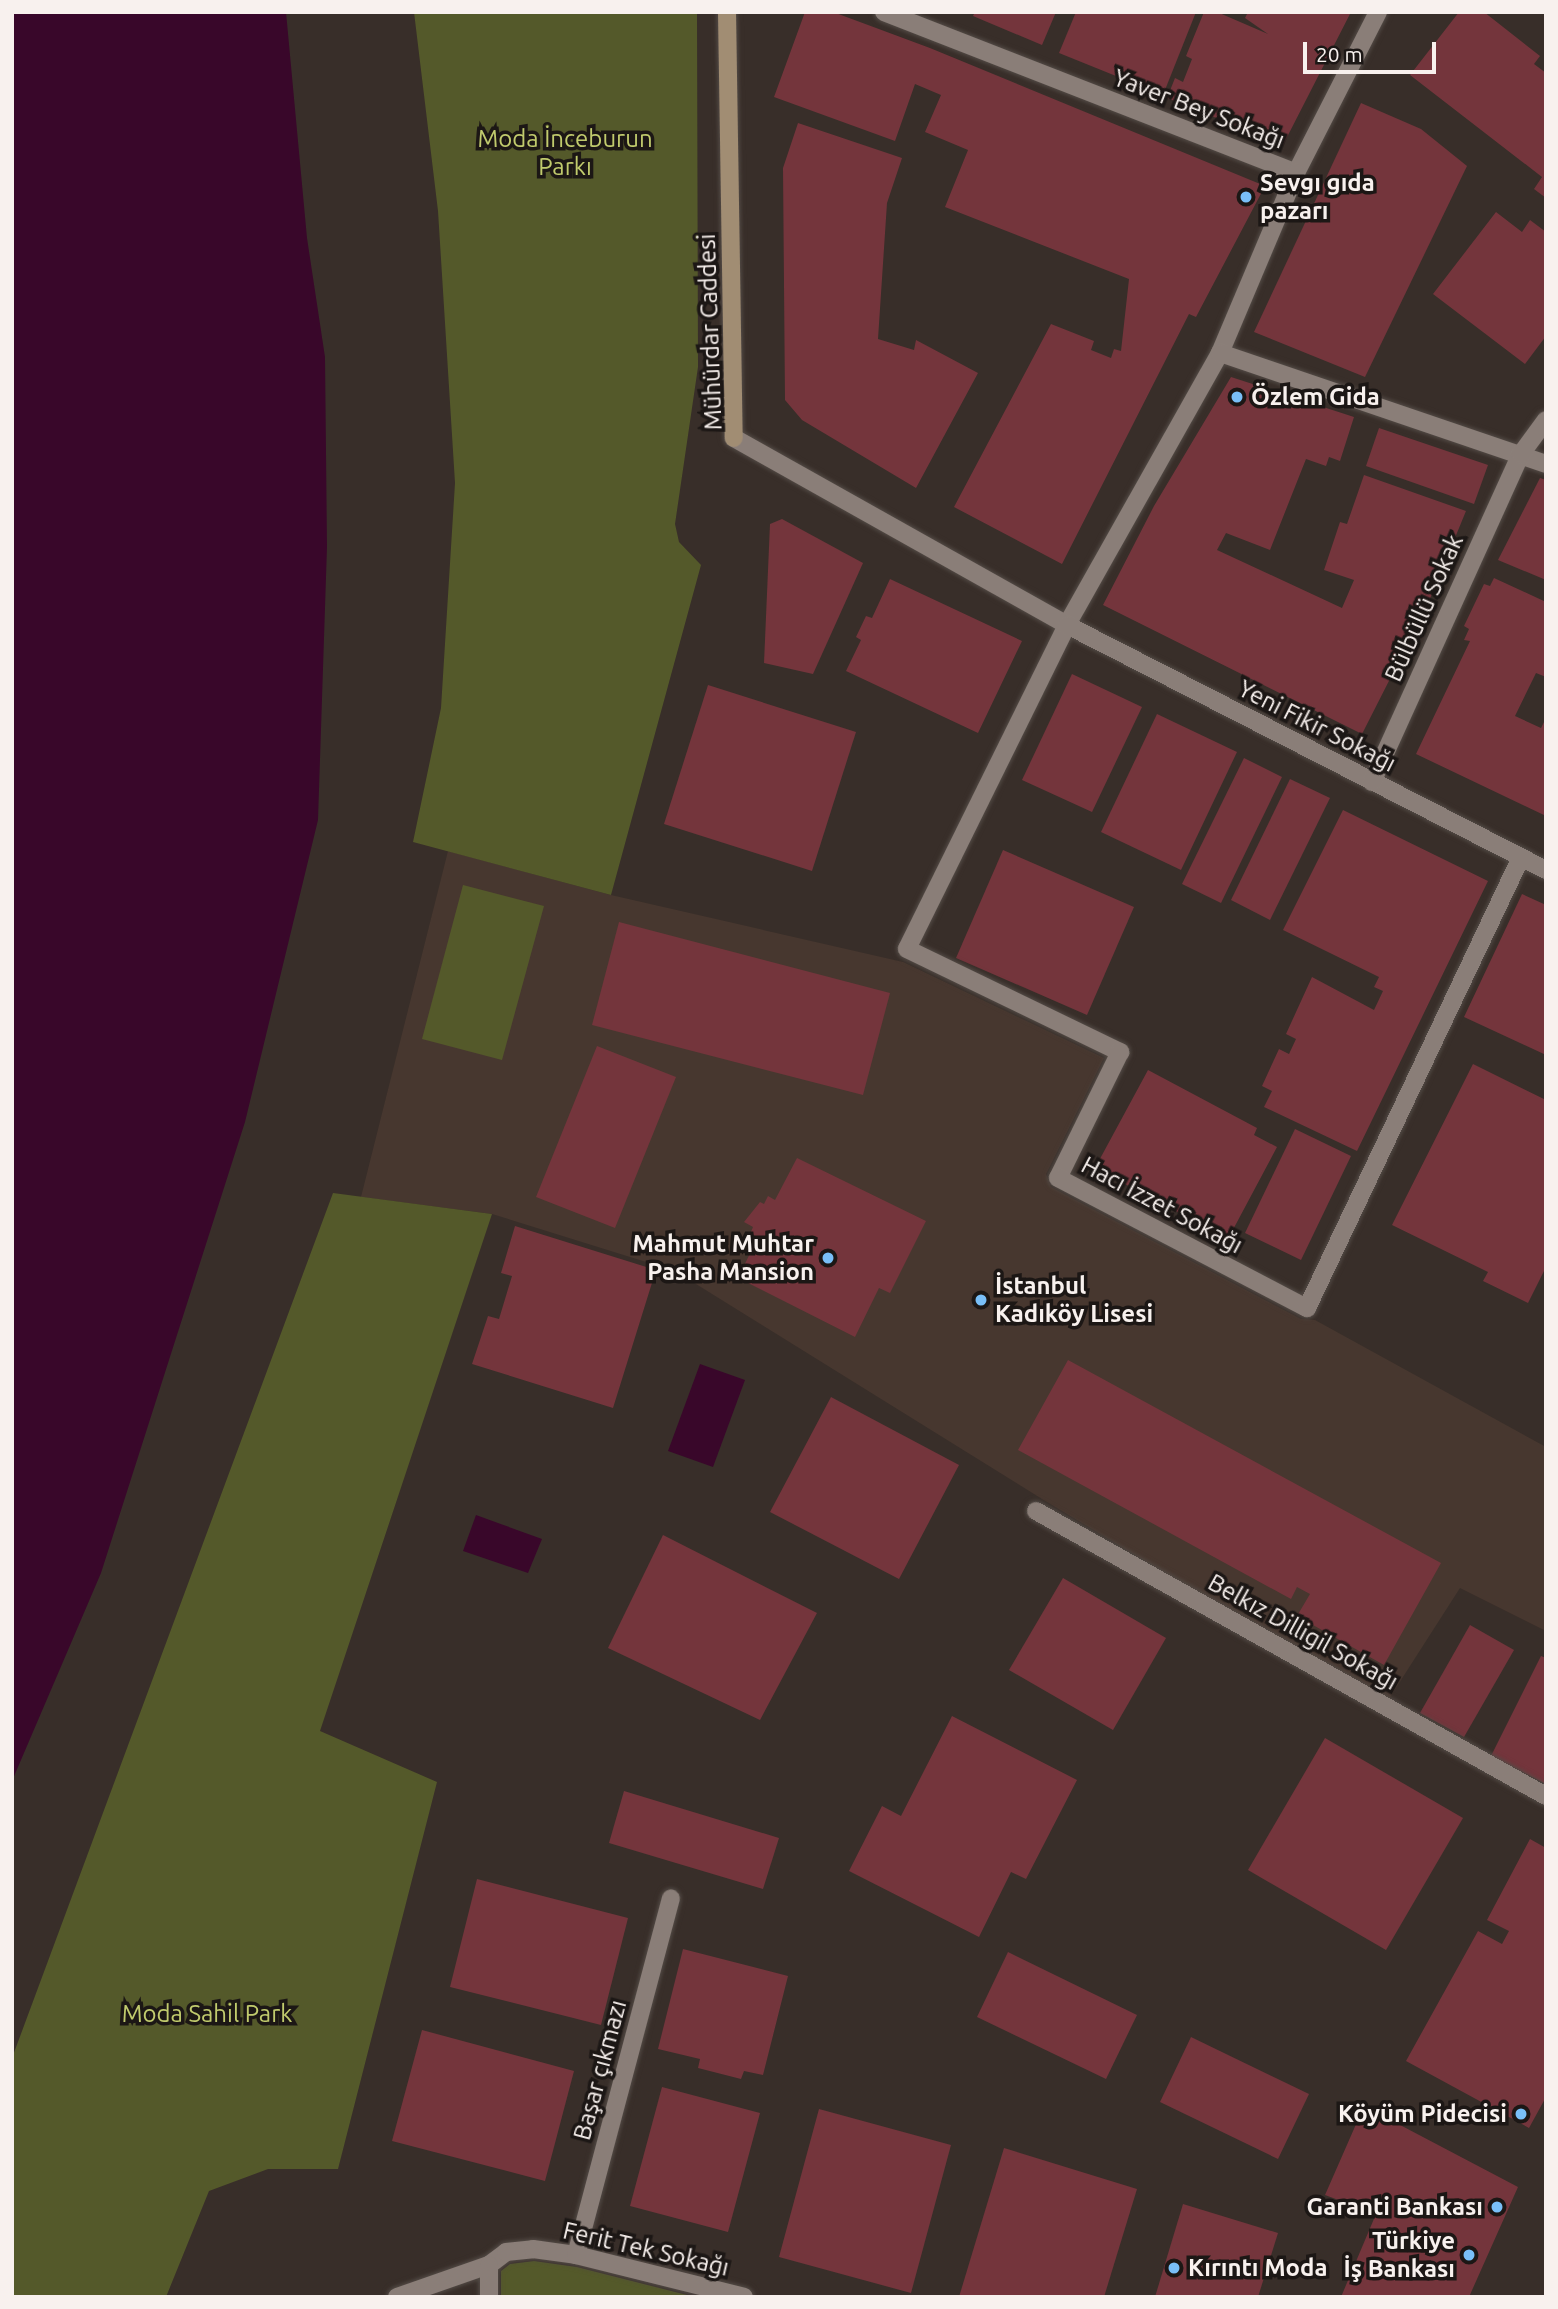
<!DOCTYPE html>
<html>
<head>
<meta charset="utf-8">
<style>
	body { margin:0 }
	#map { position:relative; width:1558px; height:2309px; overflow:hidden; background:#382e29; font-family:Ubuntu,sans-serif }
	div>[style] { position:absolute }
	.built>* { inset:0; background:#47372f }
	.green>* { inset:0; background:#54592a }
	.water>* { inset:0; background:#39072a }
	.building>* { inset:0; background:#74353c }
	.roads { filter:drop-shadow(0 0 2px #534b46) drop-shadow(0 0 2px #534b46) }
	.street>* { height:18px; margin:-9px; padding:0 9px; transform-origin:9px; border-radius:9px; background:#8a7e78 }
	.secondary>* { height:18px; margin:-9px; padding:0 9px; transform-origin:9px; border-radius:9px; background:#a18d73 }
	.dots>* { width:19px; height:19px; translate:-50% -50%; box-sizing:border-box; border:4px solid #1c1715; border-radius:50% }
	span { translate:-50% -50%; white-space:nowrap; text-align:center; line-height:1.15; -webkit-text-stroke:7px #1c1715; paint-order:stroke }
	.street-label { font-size:24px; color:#f8f1ee }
	.park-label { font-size:24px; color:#c1cb6d }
	.poi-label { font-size:24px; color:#f8f1ee; font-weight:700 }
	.left { translate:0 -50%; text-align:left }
	.right { translate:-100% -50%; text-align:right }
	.frame { position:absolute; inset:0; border:14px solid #f8f1ee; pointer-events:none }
	.scale { position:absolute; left:1303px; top:42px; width:133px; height:32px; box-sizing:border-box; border:4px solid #f8f1ee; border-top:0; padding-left:9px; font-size:21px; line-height:24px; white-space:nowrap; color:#f8f1ee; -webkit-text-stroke:5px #1c1715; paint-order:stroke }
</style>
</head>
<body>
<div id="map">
	<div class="built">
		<div style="clip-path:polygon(448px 851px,611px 895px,903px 962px,1104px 1058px,1046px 1174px,1051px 1187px,1301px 1319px,1315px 1320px,1546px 1447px,1546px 1631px,1460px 1588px,1385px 1705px,1042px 1499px,675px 1271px,492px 1214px,361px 1197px)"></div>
	</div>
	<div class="green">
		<div style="clip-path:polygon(414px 12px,697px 12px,698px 367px,675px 524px,679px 542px,701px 565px,611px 895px,413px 842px,441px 708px,455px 483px,438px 211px)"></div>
		<div style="clip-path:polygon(463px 885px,544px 906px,502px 1060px,422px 1039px)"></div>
		<div style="clip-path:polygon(333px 1193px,492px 1214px,320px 1731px,437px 1782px,338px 2169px,268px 2169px,209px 2191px,166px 2297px,12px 2297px,12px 2058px)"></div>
		<div style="clip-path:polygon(534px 2261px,577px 2267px,695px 2297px,501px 2297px,501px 2271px,510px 2264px)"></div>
	</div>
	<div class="water">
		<div style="clip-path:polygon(12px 12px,286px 12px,307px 238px,325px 357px,327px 547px,318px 820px,245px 1122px,101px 1573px,12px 1781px)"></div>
		<div style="clip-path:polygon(700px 1364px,745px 1380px,713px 1467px,668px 1451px)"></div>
		<div style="clip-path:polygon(476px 1515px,542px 1539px,528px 1573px,463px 1551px)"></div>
	</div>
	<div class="building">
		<div style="clip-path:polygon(805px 12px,833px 12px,930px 48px,1265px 186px,1196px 317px,1189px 314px,1062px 564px,954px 507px,1051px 324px,1094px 341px,1091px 350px,1111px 358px,1114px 349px,1121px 351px,1129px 279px,945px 207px,968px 150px,925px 132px,941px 95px,915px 84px,895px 141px,774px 97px)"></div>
		<div style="clip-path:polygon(975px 12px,1056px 12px,1042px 45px,973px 16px)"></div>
		<div style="clip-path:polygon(1076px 12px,1196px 12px,1163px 95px,1059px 53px)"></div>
		<div style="clip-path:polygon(1204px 12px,1217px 12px,1268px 34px,1245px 18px,1248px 12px,1351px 12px,1283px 145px,1167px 98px,1175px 78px,1183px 82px,1192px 59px,1186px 56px)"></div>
		<div style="clip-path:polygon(1459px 12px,1484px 12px,1540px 56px,1534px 64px,1546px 73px,1546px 198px,1534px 189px,1542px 177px,1410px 75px)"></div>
		<div style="clip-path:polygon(1361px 103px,1421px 129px,1467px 166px,1365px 377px,1254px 332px)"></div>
		<div style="clip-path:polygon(798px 123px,902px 158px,887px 203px,878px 339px,914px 350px,916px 340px,978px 373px,916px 488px,802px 420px,785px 400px,783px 168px)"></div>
		<div style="clip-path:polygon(1496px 212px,1522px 232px,1530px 220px,1546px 232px,1546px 336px,1525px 364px,1433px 294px)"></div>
		<div style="clip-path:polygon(1231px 377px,1354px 417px,1340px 461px,1329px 457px,1326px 466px,1306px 459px,1270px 550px,1226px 533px,1217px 550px,1342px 608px,1354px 580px,1324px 570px,1340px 522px,1347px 524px,1364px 475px,1466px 511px,1427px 606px,1362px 734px,1103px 605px,1154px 506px)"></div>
		<div style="clip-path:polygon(1379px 428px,1488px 465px,1474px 504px,1366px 466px)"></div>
		<div style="clip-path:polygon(1540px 478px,1546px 480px,1546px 580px,1498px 560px)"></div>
		<div style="clip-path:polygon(782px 519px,863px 563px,813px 674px,764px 663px,770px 524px)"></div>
		<div style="clip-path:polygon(1494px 578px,1546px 602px,1546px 677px,1536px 673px,1515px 716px,1541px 728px,1546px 718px,1546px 816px,1416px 754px,1470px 641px,1464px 640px,1469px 629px,1464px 626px,1484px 584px,1490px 586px)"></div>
		<div style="clip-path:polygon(890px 579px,1022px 641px,978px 733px,846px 671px,861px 640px,856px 637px,866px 616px,872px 618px)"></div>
		<div style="clip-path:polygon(1072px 674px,1142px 707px,1092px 812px,1022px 780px)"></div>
		<div style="clip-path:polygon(708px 685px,856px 732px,812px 871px,664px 824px)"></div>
		<div style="clip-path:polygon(1157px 714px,1237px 752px,1181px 870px,1101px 832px)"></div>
		<div style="clip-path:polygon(1244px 758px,1282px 777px,1221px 903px,1182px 884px)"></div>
		<div style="clip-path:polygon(1290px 779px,1330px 798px,1270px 920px,1231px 900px)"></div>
		<div style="clip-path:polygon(1343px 810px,1488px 881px,1357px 1151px,1264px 1107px,1272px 1091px,1262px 1086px,1279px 1049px,1289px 1054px,1296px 1039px,1286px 1034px,1312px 977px,1374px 1010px,1383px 991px,1374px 987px,1379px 977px,1283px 930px)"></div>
		<div style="clip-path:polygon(1003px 850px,1134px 907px,1087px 1015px,956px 958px)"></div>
		<div style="clip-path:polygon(1522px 894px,1546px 905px,1546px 1055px,1464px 1017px)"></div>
		<div style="clip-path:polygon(619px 922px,890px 993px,863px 1095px,592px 1025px)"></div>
		<div style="clip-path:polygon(597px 1046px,676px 1077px,615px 1228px,536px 1197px)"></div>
		<div style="clip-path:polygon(1473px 1064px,1546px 1100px,1546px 1267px,1528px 1303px,1483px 1281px,1488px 1272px,1392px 1225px)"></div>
		<div style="clip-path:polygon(1148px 1070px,1257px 1128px,1254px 1135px,1277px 1147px,1228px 1239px,1095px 1168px)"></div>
		<div style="clip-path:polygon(1295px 1129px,1351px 1156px,1301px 1260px,1245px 1233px)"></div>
		<div style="clip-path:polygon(797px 1158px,926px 1221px,890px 1293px,879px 1288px,855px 1337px,738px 1278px,758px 1237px,750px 1234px,753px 1227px,744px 1222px,760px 1202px,764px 1204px,768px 1196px,775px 1200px)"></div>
		<div style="clip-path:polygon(515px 1226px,656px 1270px,613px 1408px,472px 1364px,488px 1316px,499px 1319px,512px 1276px,501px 1273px)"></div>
		<div style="clip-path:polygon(1068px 1360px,1441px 1563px,1384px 1665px,1297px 1616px,1310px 1594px,1297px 1587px,1291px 1599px,1018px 1450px)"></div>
		<div style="clip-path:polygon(831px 1397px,959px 1465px,899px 1579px,770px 1512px)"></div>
		<div style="clip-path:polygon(663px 1535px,817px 1613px,760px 1720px,608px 1648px)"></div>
		<div style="clip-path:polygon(1063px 1578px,1166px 1638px,1113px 1730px,1009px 1670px)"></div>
		<div style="clip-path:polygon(1470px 1625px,1514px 1650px,1464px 1737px,1420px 1713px)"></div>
		<div style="clip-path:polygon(1541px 1656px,1546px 1658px,1546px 1784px,1491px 1756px)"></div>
		<div style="clip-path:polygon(952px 1716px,1077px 1780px,1026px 1879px,1011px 1872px,979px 1937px,849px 1871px,882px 1806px,901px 1816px)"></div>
		<div style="clip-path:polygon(1325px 1738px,1463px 1818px,1386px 1950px,1248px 1870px)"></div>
		<div style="clip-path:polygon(624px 1791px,779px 1838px,763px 1889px,609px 1843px)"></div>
		<div style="clip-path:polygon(1530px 1839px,1546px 1848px,1546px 2097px,1529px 2128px,1406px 2061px,1478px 1931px,1502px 1944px,1509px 1931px,1487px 1920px)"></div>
		<div style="clip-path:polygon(477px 1879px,628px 1918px,601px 2025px,450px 1987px)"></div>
		<div style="clip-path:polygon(683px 1949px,788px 1976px,763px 2075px,744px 2071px,741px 2079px,698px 2068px,700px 2059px,658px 2049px)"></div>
		<div style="clip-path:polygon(1008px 1952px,1137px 2015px,1106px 2079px,977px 2017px)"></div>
		<div style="clip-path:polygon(422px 2030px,574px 2071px,545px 2181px,392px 2141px)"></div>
		<div style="clip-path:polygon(1191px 2037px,1309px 2094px,1278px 2159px,1160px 2102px)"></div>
		<div style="clip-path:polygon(662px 2087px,760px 2113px,728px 2232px,630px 2206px)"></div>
		<div style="clip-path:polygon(1364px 2106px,1518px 2187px,1469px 2297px,1341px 2297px,1376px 2214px,1325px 2195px)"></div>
		<div style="clip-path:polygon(819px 2109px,951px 2145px,911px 2293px,779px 2257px)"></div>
		<div style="clip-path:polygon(1004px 2148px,1137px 2189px,1104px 2297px,959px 2297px)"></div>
		<div style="clip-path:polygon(1183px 2204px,1278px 2233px,1258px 2297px,1155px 2297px)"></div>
	</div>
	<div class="roads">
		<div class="street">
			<div style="left:884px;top:12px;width:442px;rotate:21.3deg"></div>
			<div style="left:1378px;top:12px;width:181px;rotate:117deg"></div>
			<div style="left:1296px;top:173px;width:195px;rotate:112.9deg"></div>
			<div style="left:1220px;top:353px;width:312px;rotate:119.4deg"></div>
			<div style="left:1067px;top:625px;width:361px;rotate:116.3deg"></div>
			<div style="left:907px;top:949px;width:237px;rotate:25.8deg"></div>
			<div style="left:1120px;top:1052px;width:140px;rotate:116.2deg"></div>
			<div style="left:1058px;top:1178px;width:281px;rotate:27.6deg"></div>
			<div style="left:1307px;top:1308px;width:498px;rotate:-64.6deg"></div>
			<div style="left:1220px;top:353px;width:344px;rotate:18.8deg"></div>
			<div style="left:734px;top:438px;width:382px;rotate:29.3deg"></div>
			<div style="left:1067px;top:625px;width:538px;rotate:27.09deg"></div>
			<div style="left:1372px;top:782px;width:360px;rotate:-65.6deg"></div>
			<div style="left:1521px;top:454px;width:42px;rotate:-53.7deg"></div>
			<div style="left:1036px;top:1511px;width:584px;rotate:29.2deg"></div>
			<div style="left:576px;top:2255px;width:369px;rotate:-75.1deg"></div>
			<div style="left:397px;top:2297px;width:97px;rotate:-19.2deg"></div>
			<div style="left:489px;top:2265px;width:21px;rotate:-37deg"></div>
			<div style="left:506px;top:2252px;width:27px;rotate:-6deg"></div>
			<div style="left:533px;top:2249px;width:43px;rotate:7.9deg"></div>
			<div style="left:576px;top:2255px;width:173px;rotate:14deg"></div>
			<div style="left:489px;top:2297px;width:32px;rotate:-90deg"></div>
		</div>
		<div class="secondary">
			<div style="left:727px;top:12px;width:426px;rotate:89.1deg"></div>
		</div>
	</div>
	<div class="dots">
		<div style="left:1246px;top:197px;background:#79bff8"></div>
		<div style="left:1237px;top:397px;background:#79bff8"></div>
		<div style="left:828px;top:1258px;background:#79bff8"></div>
		<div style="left:981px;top:1300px;background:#79bff8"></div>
		<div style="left:1521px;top:2114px;background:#79bff8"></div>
		<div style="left:1497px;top:2207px;background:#79bff8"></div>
		<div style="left:1469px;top:2255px;background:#79bff8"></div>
		<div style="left:1174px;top:2268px;background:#79bff8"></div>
	</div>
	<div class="street-label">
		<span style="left:1199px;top:109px;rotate:21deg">Yaver Bey Sokağı</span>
		<span style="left:710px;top:332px;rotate:-92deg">Mühürdar Caddesi</span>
		<span style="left:1424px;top:608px;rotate:-66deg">Bülbüllü Sokak</span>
		<span style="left:1317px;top:726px;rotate:27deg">Yeni Fikir Sokağı</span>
		<span style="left:1162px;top:1205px;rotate:28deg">Hacı İzzet Sokağı</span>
		<span style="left:1303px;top:1632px;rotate:29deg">Belkız Dilligil Sokağı</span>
		<span style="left:600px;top:2070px;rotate:-75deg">Başar çıkmazı</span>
		<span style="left:646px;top:2249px;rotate:13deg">Ferit Tek Sokağı</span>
	</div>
	<div class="park-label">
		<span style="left:565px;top:153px">Moda İnceburun<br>Parkı</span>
		<span style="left:207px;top:2014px">Moda Sahil Park</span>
	</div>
	<div class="poi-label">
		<span class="left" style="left:1260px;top:197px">Sevgı gıda<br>pazarı</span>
		<span class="left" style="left:1251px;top:397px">Özlem Gida</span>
		<span class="right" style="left:814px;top:1258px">Mahmut Muhtar<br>Pasha Mansion</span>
		<span class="left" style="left:995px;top:1300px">İstanbul<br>Kadıköy Lisesi</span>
		<span class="right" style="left:1507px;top:2114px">Köyüm Pidecisi</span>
		<span class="right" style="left:1483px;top:2207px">Garanti Bankası</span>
		<span class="right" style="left:1455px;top:2255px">Türkiye<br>İş Bankası</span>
		<span class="left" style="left:1188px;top:2268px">Kırıntı Moda</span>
	</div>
	<div class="frame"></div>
	<div class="scale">20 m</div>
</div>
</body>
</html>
